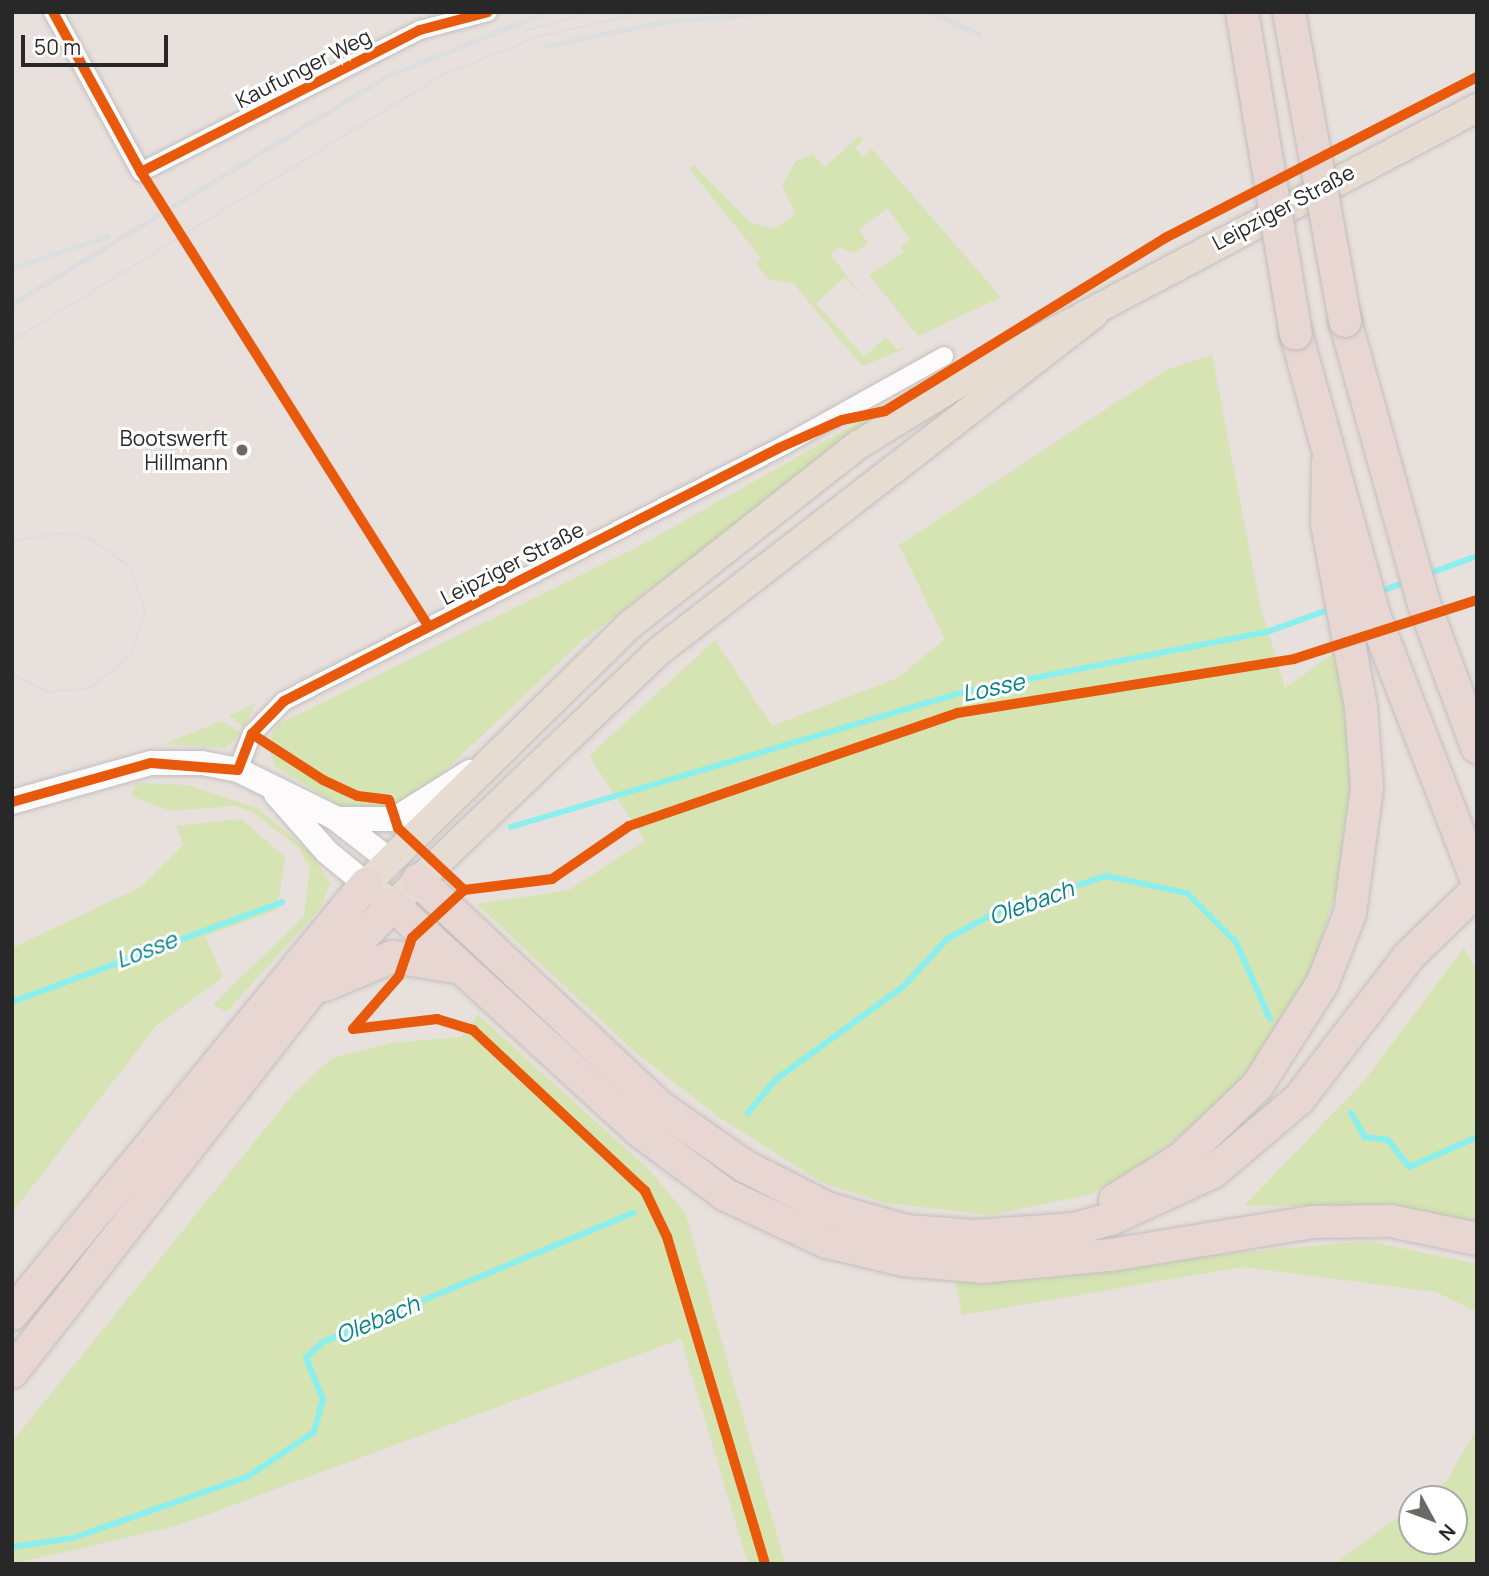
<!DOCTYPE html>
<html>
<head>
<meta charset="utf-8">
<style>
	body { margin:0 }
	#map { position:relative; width:1489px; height:1576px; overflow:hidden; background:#e8e0dc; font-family:Manrope,sans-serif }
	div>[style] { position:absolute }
	.green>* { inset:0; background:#d5e4b2 }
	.stream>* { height:6px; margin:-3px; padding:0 3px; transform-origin:3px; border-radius:3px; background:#8befed }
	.roads { filter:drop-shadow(0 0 2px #c1bfbf) drop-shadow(0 0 2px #c1bfbf) }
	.street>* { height:18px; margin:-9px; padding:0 9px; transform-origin:9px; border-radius:9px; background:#fcfafa }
	.secondary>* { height:24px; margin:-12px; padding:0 12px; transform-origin:12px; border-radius:12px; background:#fcfafa }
	.primary>* { height:28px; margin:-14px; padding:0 14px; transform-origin:14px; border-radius:14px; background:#e7dcd1 }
	.highway>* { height:32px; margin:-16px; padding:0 16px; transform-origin:16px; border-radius:16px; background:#e8d6d2 }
	.tram>* { height:2px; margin:-1px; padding:0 1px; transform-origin:1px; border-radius:1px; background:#dcddde }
	.rail>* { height:5px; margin:-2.5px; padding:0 2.5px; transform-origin:2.5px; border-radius:2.5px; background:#dcddde }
	.bridges { filter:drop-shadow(0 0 2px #c0bdbb) drop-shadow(0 0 2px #c0bdbb) }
	.highway-bridge>* { height:32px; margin:-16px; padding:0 16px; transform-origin:16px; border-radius:16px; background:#e8d6d2 }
	.cycleway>* { height:10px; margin:-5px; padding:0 5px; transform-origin:5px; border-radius:5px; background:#e8590c }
	.dots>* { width:19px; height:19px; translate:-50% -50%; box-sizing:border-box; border:4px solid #fff; border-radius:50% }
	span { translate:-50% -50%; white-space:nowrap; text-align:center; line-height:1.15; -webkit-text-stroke:6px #fff; paint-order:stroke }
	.street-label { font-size:21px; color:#282828 }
	.poi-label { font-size:21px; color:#282828 }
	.right { translate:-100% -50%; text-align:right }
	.water-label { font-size:23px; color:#06828b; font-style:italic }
	.frame { position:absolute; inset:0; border:14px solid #282828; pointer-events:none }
	.north { position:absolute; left:1398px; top:1485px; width:70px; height:70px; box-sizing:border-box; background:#fff; border:2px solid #a9a9a9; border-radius:50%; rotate:131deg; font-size:19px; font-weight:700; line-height:28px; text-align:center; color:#282828 }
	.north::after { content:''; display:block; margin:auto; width:24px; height:32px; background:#6b6867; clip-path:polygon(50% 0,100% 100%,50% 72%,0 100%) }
	.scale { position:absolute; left:21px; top:35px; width:147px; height:32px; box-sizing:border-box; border:4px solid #282828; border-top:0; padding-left:9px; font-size:21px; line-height:24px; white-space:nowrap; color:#282828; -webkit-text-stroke:5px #fff; paint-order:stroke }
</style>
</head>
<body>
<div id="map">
	<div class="green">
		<div style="clip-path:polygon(859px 136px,864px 140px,855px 148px,863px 157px,872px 149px,1001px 297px,918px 336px,869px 275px,904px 252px,901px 246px,910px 240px,888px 208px,859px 229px,868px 243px,854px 253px,839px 247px,830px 254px,870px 306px,845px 277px,816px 303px,864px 357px,886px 337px,897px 349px,911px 346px,862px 366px,793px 283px,768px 279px,756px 263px,761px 258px,689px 168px,694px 165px,750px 223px,775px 228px,796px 214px,782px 186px,795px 162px,812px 154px,825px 167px)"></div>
		<div style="clip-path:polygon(1212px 355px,1260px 605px,1285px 688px,1337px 651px,1350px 736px,1352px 839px,1313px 967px,1235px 1092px,1152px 1157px,1092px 1194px,991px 1215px,886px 1203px,823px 1183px,717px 1116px,633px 1050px,477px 904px,569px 890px,645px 840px,589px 756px,715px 640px,772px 726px,898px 678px,945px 639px,899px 545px,1166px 370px)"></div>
		<div style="clip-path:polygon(868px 417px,880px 418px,584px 639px,415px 799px,397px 808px,393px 794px,363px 793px,334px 782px,270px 739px,277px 725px,638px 547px)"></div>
		<div style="clip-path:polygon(256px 703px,244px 727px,229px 716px)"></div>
		<div style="clip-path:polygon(222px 721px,241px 733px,225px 748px,164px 744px)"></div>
		<div style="clip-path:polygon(269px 748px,344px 795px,381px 800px,386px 807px,355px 811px,337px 805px,275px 766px)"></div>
		<div style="clip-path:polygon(136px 783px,188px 785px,257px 808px,310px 852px,330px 883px,322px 906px,227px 1012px,213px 1005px,304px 916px,310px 867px,298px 847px,255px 814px,237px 806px,170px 811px,131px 796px)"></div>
		<div style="clip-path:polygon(241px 819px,285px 857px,277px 910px,205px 936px,223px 977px,155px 1027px,12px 1213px,12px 948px,141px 887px,184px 844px,176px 826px)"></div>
		<div style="clip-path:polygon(1464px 948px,1477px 972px,1477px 1222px,1396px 1206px,1244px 1206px,1364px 1081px)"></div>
		<div style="clip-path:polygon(478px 1015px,650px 1171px,685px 1212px,785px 1564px,748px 1564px,681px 1339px,176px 1526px,12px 1564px,12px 1442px,294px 1093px,332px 1058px,391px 1043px,462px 1037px)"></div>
		<div style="clip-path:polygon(1368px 1241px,1477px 1264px,1477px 1312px,1436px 1292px,1242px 1267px,962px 1315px,955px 1279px)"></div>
		<div style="clip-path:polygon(1477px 1428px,1477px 1564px,1334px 1564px,1412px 1507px,1412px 1541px,1454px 1541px,1454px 1499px,1422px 1499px,1446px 1482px)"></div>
	</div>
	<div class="stream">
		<div style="left:1425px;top:575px;width:55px;rotate:-20.1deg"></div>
		<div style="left:1376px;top:593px;width:35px;rotate:-20deg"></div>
		<div style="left:511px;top:827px;width:477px;rotate:-16.6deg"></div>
		<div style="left:968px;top:691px;width:305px;rotate:-11.2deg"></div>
		<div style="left:1267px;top:632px;width:70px;rotate:-20deg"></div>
		<div style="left:12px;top:1002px;width:288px;rotate:-20.3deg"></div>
		<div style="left:748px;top:1113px;width:43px;rotate:-50.7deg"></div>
		<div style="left:775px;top:1080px;width:160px;rotate:-36.1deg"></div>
		<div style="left:904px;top:986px;width:64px;rotate:-47.5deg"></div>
		<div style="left:947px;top:939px;width:63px;rotate:-28.6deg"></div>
		<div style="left:1002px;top:909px;width:109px;rotate:-17.6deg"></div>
		<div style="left:1106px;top:876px;width:83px;rotate:11.9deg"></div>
		<div style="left:1187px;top:893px;width:69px;rotate:45deg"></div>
		<div style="left:1236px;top:942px;width:84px;rotate:66.2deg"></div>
		<div style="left:1351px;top:1113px;width:28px;rotate:60deg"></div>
		<div style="left:1365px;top:1137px;width:23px;rotate:7deg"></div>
		<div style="left:1388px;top:1140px;width:34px;rotate:52deg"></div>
		<div style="left:1409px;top:1167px;width:74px;rotate:-23.8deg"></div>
		<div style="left:12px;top:1547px;width:62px;rotate:-8.4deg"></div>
		<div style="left:73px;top:1538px;width:184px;rotate:-19.3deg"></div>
		<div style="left:247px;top:1477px;width:81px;rotate:-33.9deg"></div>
		<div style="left:314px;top:1432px;width:34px;rotate:-75deg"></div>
		<div style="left:323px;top:1399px;width:44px;rotate:-112.5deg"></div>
		<div style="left:306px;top:1358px;width:23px;rotate:-43deg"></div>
		<div style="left:323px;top:1342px;width:336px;rotate:-22.6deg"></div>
	</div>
	<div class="roads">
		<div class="street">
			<div style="left:53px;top:12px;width:183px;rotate:61.2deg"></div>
			<div style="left:141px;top:172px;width:313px;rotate:-27deg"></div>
			<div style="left:420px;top:30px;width:70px;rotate:-14.8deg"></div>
			<div style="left:238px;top:770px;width:39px;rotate:-69deg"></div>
			<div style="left:252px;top:734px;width:46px;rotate:-45.9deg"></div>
			<div style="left:284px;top:701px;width:556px;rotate:-27.07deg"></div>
			<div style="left:779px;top:448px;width:189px;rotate:-29.1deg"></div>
		</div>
		<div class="secondary">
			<div style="left:276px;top:794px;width:77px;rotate:48.7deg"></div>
			<div style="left:327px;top:852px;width:50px;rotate:39.4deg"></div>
			<div style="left:12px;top:802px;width:144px;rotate:-15.7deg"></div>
			<div style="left:151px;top:763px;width:51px"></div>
			<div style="left:202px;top:763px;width:37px;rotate:11deg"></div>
			<div style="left:238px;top:770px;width:108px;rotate:26.3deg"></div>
			<div style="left:335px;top:818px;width:68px;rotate:37.9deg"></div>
			<div style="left:339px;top:819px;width:56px"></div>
			<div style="left:395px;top:819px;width:89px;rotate:-32.1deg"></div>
		</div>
		<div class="primary">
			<div style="left:1094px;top:314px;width:550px;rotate:142.23deg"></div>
			<div style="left:659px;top:651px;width:368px;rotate:136.3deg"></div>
			<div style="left:393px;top:905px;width:34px;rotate:-142deg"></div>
			<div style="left:366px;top:884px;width:371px;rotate:-44.5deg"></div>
			<div style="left:631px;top:624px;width:289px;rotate:-38.3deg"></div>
			<div style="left:858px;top:445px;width:136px;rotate:-31.5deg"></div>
			<div style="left:974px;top:374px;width:569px;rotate:-27.87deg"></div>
		</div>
		<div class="highway">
			<div style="left:1345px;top:321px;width:291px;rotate:74.4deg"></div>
			<div style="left:1423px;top:601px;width:156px;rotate:69.7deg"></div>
			<div style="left:1296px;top:334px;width:292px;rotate:74.5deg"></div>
			<div style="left:1374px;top:615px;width:285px;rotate:68.8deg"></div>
			<div style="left:418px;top:880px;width:333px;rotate:43.2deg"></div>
			<div style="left:661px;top:1108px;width:103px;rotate:34.8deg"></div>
			<div style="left:746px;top:1167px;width:93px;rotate:26.8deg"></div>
			<div style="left:829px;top:1209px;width:81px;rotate:15.8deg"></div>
			<div style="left:907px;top:1231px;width:68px;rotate:4.2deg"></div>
			<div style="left:975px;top:1236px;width:100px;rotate:-4deg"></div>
			<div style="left:1075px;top:1229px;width:37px;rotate:-16deg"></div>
			<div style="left:1111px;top:1219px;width:112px;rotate:-24.7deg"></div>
			<div style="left:1213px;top:1172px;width:113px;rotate:-40.3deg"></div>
			<div style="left:1299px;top:1099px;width:180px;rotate:-52.4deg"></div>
			<div style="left:1409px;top:956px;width:95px;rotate:-44.1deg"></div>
			<div style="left:325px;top:985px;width:73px;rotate:-22.7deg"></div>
			<div style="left:392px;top:957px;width:65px;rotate:8.9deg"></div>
			<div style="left:1115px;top:1200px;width:79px;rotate:-32.1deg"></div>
			<div style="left:1182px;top:1158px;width:105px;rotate:-43.8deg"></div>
			<div style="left:1258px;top:1085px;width:122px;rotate:-57.7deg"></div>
			<div style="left:1323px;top:982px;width:74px;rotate:-68.6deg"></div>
			<div style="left:1350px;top:913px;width:127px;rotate:-82.3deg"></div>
			<div style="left:1367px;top:787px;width:80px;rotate:-94.3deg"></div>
			<div style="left:1361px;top:707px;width:186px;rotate:-100.5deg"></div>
			<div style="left:1327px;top:524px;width:62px;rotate:-89.1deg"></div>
			<div style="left:12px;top:1314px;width:557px;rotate:-50.54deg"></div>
			<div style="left:12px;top:1372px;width:484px;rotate:-51.9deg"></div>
			<div style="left:311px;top:991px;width:119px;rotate:-46.4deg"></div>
			<div style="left:393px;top:905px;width:336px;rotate:42.5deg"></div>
			<div style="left:641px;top:1132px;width:106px;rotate:36.5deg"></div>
			<div style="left:726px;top:1195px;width:111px;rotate:25deg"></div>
			<div style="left:827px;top:1242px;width:78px;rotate:13.3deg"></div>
			<div style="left:903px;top:1260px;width:78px;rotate:5.1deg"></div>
			<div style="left:981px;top:1267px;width:131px;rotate:-5.3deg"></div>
			<div style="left:1111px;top:1255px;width:205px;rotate:-9.3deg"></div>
			<div style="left:1313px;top:1222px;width:78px;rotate:-0.7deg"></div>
			<div style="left:1391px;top:1221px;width:88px;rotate:11.8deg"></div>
		</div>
	</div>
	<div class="tram">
		<div style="left:525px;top:31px;width:63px;rotate:-15.6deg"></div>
		<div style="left:12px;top:341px;width:506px;rotate:-31.74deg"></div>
		<div style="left:442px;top:75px;width:103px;rotate:-21.6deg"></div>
		<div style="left:538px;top:37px;width:109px;rotate:-13.3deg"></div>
		<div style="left:12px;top:541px;width:52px;rotate:-8.9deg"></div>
		<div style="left:63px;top:533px;width:29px;rotate:12deg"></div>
		<div style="left:91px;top:539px;width:47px;rotate:35.4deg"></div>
		<div style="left:129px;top:566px;width:47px;rotate:70deg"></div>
		<div style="left:145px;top:610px;width:48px;rotate:108.1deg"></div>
		<div style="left:130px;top:656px;width:51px;rotate:141.3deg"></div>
		<div style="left:90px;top:688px;width:44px;rotate:174.8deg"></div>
		<div style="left:46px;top:692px;width:38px;rotate:-152deg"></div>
	</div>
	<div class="rail">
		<div style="left:931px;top:12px;width:53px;rotate:24.6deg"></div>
		<div style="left:546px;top:46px;width:117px;rotate:-11.8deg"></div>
		<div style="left:661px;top:22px;width:111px;rotate:-5.1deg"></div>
		<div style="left:12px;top:268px;width:101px;rotate:-18.4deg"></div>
		<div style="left:12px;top:304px;width:437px;rotate:-31.3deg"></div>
		<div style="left:385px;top:77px;width:174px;rotate:-22deg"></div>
	</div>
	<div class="bridges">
		<div class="highway-bridge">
			<div style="left:1242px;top:12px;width:326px;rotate:80.5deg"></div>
			<div style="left:1289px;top:12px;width:314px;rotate:79.7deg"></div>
		</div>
	</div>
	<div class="cycleway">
		<div style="left:53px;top:12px;width:183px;rotate:61.2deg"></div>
		<div style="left:141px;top:172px;width:538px;rotate:57.67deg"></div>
		<div style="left:141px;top:172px;width:313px;rotate:-27deg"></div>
		<div style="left:420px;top:30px;width:70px;rotate:-14.8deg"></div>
		<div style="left:252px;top:734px;width:85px;rotate:32.9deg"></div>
		<div style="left:323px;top:780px;width:38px;rotate:25deg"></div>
		<div style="left:358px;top:796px;width:31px;rotate:7deg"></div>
		<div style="left:389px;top:800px;width:29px;rotate:72deg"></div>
		<div style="left:398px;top:828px;width:91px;rotate:43.2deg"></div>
		<div style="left:12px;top:802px;width:144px;rotate:-15.7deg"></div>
		<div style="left:151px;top:763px;width:87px;rotate:4.6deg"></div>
		<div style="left:238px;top:770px;width:39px;rotate:-69deg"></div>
		<div style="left:252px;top:734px;width:46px;rotate:-45.9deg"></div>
		<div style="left:284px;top:701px;width:556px;rotate:-27.07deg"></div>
		<div style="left:779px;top:448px;width:69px;rotate:-24deg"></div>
		<div style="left:842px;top:420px;width:44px;rotate:-11.8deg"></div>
		<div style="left:885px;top:411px;width:329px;rotate:-31.7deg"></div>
		<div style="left:1165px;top:238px;width:351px;rotate:-27.3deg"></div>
		<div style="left:353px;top:1029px;width:70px;rotate:-49deg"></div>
		<div style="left:399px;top:976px;width:40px;rotate:-71.1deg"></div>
		<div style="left:412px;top:938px;width:71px;rotate:-42.7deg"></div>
		<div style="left:464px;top:890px;width:89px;rotate:-7.1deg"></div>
		<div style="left:552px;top:879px;width:93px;rotate:-34.5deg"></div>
		<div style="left:629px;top:826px;width:347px;rotate:-19deg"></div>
		<div style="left:957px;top:713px;width:341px;rotate:-9.1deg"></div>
		<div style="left:1294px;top:659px;width:192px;rotate:-17.9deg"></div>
		<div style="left:353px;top:1029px;width:85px;rotate:-6.8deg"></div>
		<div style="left:437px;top:1019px;width:38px;rotate:17deg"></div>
		<div style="left:473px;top:1030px;width:236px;rotate:43.1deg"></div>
		<div style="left:645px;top:1191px;width:51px;rotate:64.4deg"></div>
		<div style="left:667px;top:1237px;width:341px;rotate:73.3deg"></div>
	</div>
	<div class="dots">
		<div style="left:242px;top:450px;background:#6b6867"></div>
	</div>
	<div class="street-label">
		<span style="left:303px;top:68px;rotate:-27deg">Kaufunger Weg</span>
		<span style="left:1283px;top:207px;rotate:-28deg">Leipziger Straße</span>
		<span style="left:512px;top:563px;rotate:-27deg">Leipziger Straße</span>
	</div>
	<div class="poi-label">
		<span class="right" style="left:228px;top:450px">Bootswerft<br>Hillmann</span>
	</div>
	<div class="water-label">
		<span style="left:993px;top:687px;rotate:-12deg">Losse</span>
		<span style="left:1031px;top:902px;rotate:-20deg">Olebach</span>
		<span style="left:146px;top:949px;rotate:-21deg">Losse</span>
		<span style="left:377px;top:1319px;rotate:-23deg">Olebach</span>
	</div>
	<div class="frame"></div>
	<div class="north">N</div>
	<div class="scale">50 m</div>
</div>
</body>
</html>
